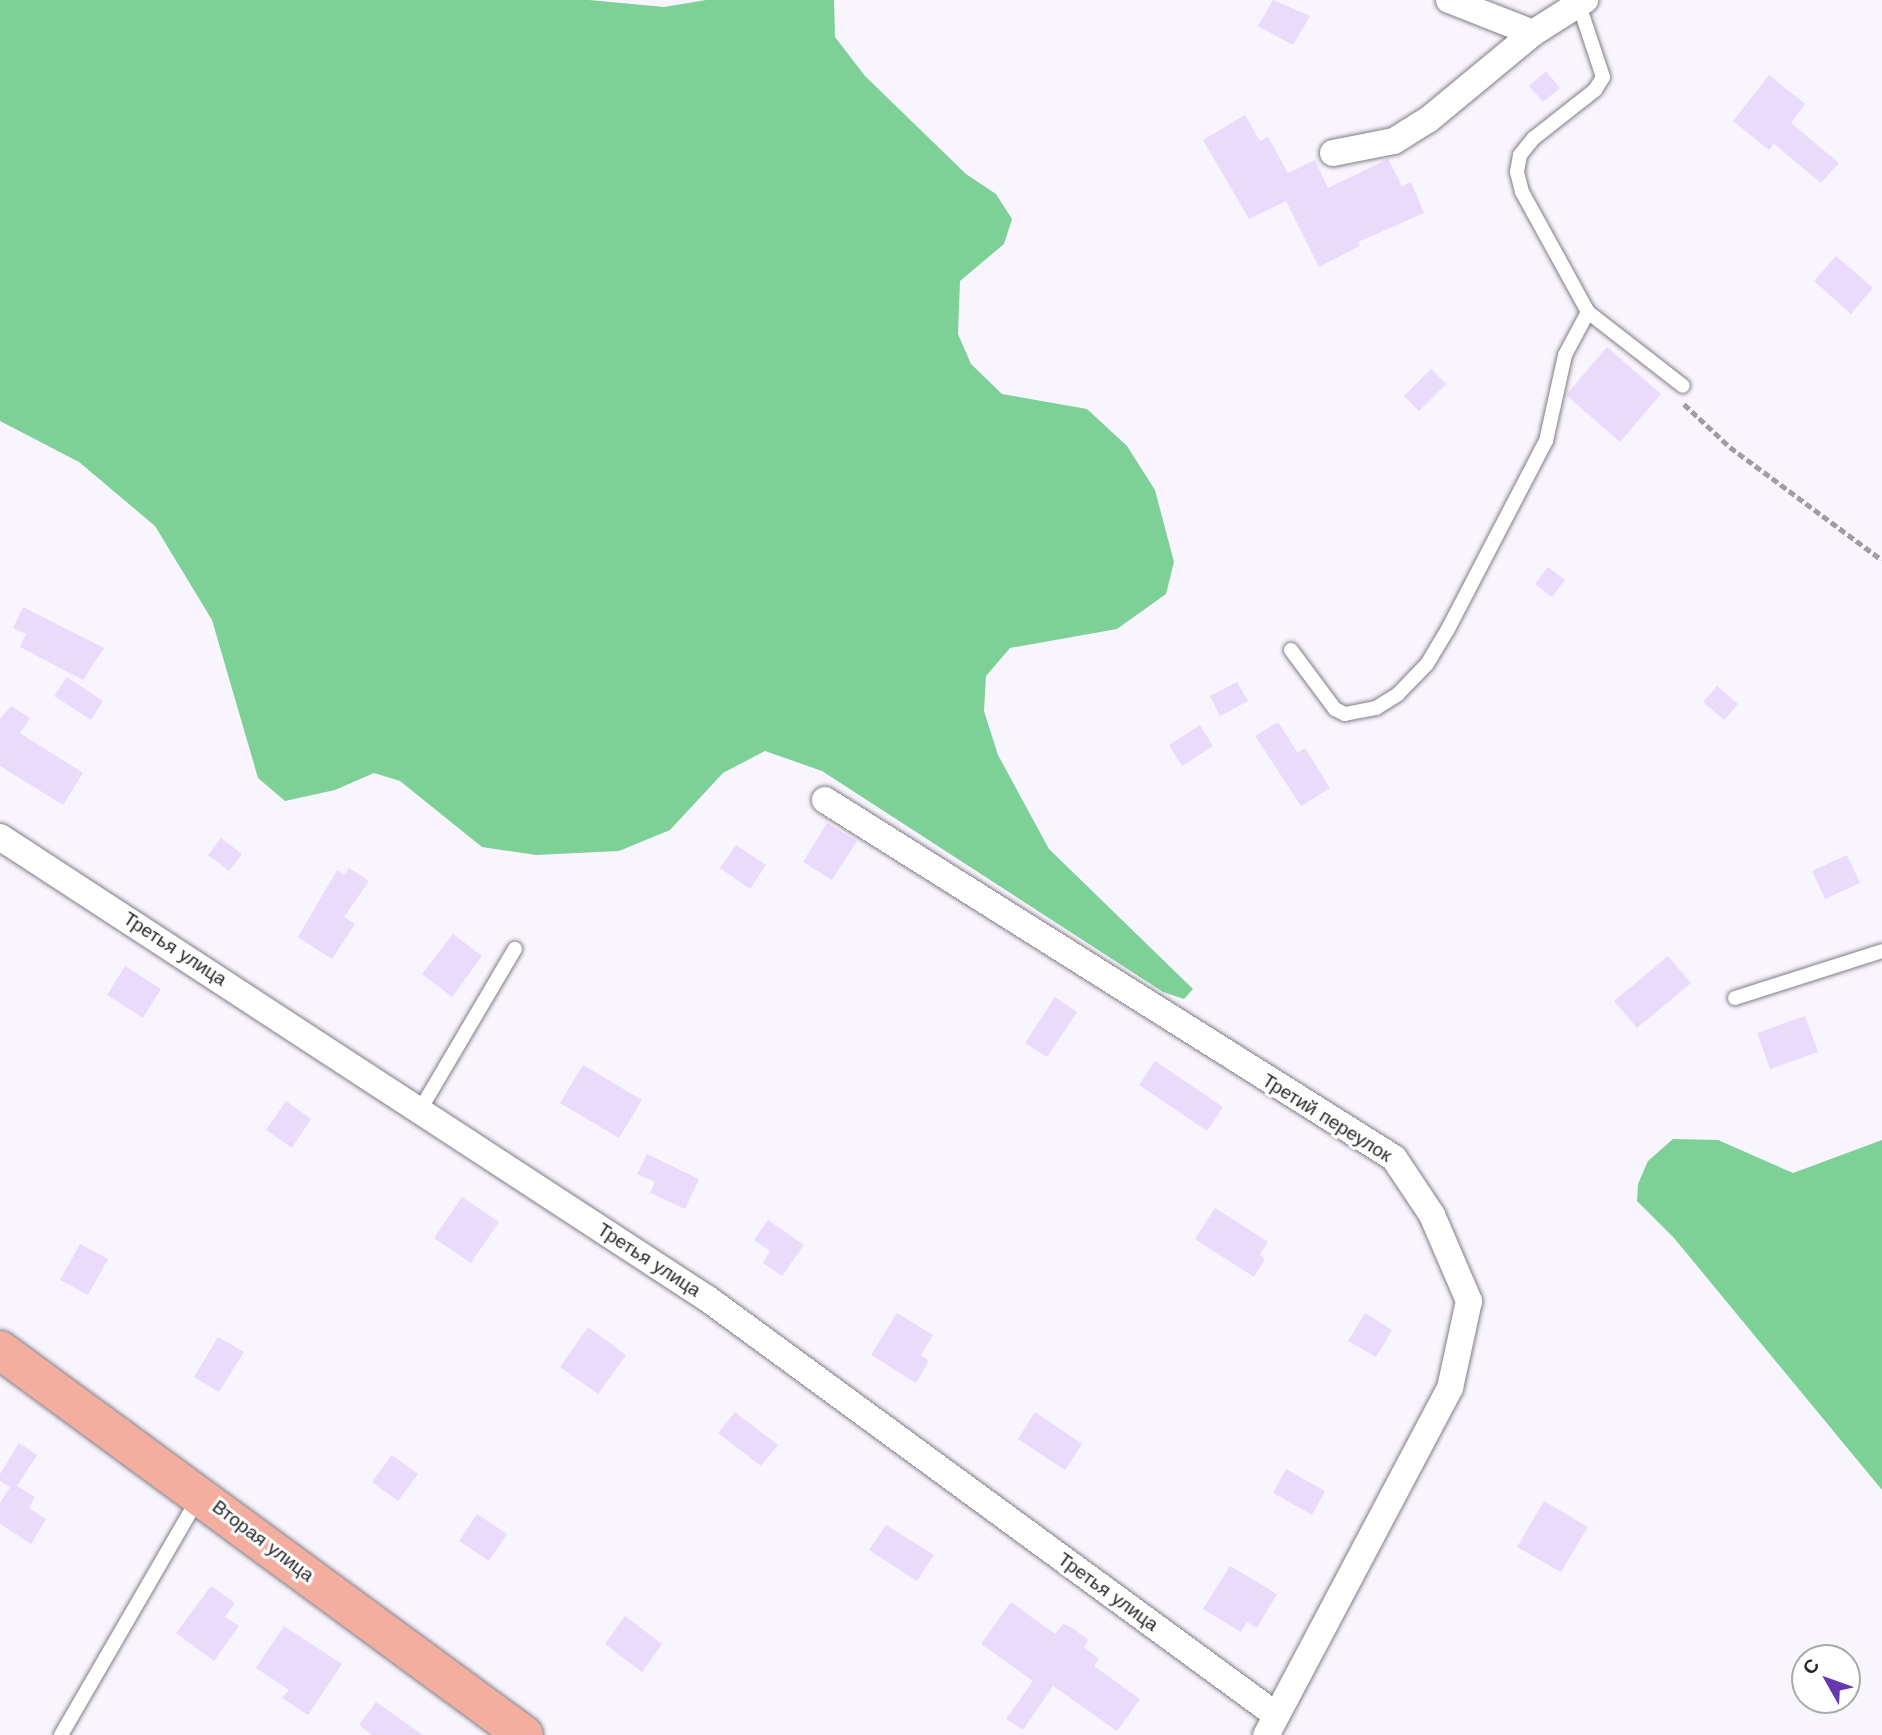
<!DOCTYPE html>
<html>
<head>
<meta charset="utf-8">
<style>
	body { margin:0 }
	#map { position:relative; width:1882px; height:1735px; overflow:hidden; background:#f9f5fe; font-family:"Work Sans",sans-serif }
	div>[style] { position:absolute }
	.forest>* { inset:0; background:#7dd197 }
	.building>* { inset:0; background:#e9dbfb }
	.path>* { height:4.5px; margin-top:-2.25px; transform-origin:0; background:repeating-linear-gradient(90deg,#9f9ca2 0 7px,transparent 0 10.5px) }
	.roads { filter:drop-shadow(0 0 2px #807d85) drop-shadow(0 0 2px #807d85) }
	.lane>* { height:14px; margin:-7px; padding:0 7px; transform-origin:7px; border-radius:7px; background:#fff }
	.street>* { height:26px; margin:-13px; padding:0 13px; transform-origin:13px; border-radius:13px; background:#fff }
	.primary>* { height:38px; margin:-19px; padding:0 19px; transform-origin:19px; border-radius:19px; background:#f4aea0 }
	span { translate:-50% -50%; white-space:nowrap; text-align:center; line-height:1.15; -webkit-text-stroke:6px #fff; paint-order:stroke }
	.street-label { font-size:19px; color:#28272a }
	.north { position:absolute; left:1791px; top:1644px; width:70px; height:70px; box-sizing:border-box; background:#fff; border:2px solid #a9a9aa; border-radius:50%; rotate:310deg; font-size:19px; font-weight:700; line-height:28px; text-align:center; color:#28272a }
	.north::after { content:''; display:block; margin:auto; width:24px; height:32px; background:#6438b0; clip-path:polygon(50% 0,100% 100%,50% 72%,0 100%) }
</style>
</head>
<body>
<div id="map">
	<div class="forest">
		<div style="clip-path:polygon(0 0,589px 0,664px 7px,706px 0,834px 0,835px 37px,865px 76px,966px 174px,996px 194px,1012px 219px,1004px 244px,960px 281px,958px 334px,971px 364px,1002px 394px,1087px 409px,1127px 446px,1155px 490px,1174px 562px,1166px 594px,1117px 629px,1010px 648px,986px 676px,984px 711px,998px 755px,1049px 849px,1193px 989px,1184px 999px,1163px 992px,822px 771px,765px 751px,723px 773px,670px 830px,619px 851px,536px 855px,482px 847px,400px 781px,374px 773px,335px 790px,285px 801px,258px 778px,212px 620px,155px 526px,79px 462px,0 421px)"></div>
		<div style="clip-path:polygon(1673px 1139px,1718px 1140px,1793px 1173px,1882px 1140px,1882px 1490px,1674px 1238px,1637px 1201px,1638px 1184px,1648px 1161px)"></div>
	</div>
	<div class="building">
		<div style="clip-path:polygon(1273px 0,1310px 16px,1293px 45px,1258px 26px)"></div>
		<div style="clip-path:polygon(1546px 71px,1560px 88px,1543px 102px,1529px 86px)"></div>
		<div style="clip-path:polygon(1769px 75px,1805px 104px,1791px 123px,1839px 163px,1821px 183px,1774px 144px,1769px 150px,1733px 121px)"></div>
		<div style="clip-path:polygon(1245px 115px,1260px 141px,1268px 137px,1288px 173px,1315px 160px,1328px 188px,1388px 159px,1402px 186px,1411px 182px,1424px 213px,1358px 242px,1360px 246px,1319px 267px,1286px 201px,1249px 219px,1203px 140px)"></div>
		<div style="clip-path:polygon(1836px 256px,1873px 288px,1851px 314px,1814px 281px)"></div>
		<div style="clip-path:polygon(1607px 347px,1661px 394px,1620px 442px,1566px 395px)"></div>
		<div style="clip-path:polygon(1431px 369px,1446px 384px,1419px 411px,1404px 396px)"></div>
		<div style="clip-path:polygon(1548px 567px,1565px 580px,1552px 597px,1535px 584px)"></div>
		<div style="clip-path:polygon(23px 607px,104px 648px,83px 680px,20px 647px,26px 634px,13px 628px)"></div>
		<div style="clip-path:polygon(67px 677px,103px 701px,91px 720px,54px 696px)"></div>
		<div style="clip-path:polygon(1237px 682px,1248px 701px,1220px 716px,1210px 696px)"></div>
		<div style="clip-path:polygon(1717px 686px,1738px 704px,1724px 720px,1703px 702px)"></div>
		<div style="clip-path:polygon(11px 706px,30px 718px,20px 733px,83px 773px,63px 805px,0 766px,0 719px)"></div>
		<div style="clip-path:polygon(1278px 722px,1298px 753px,1305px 748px,1330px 788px,1301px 806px,1255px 736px)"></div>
		<div style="clip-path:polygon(1200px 725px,1213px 746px,1182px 766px,1169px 745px)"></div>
		<div style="clip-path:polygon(827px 823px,857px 841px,832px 880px,803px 862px)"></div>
		<div style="clip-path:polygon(221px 838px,242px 854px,229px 871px,208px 855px)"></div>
		<div style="clip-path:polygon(736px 845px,766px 865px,750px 889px,720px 868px)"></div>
		<div style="clip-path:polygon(1847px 855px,1860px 883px,1825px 899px,1812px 871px)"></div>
		<div style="clip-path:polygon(349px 868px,369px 881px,344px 917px,355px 924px,332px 959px,298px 937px,337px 870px,344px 875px)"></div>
		<div style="clip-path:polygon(453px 934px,482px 956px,452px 997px,422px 974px)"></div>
		<div style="clip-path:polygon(1668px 956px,1691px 983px,1637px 1028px,1614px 1001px)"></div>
		<div style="clip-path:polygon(125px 966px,161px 989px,143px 1018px,107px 995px)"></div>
		<div style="clip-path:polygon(1055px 997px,1077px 1012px,1047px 1057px,1025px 1043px)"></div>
		<div style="clip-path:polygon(1805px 1016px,1818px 1052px,1770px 1069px,1757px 1033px)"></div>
		<div style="clip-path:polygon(1155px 1061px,1223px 1107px,1207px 1131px,1139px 1085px)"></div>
		<div style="clip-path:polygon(583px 1065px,642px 1100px,619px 1138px,560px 1103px)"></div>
		<div style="clip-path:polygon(286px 1101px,311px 1119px,292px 1148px,266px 1130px)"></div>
		<div style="clip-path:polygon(647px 1154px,699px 1179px,685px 1209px,650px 1193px,655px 1182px,637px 1174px)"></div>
		<div style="clip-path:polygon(462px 1197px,499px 1222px,471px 1263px,434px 1238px)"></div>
		<div style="clip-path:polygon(1215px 1208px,1268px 1242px,1260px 1255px,1265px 1259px,1254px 1277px,1195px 1239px)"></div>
		<div style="clip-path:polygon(768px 1220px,804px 1245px,782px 1276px,763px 1263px,770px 1251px,754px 1240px)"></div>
		<div style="clip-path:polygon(80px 1244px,108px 1259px,88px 1295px,60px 1280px)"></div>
		<div style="clip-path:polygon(897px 1313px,933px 1335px,921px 1355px,929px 1361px,916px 1383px,871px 1355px)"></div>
		<div style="clip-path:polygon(1365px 1313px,1392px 1330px,1376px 1357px,1348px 1341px)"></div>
		<div style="clip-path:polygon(588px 1327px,626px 1355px,598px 1394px,560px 1367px)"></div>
		<div style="clip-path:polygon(218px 1337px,244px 1352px,219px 1392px,194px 1377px)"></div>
		<div style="clip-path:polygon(735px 1412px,778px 1445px,761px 1466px,718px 1433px)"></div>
		<div style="clip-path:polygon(1035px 1412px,1082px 1444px,1065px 1470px,1018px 1439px)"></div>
		<div style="clip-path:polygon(19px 1443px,37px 1455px,17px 1486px,35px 1497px,29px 1508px,46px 1519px,31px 1544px,0 1524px,0 1503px,10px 1487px,0 1481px,0 1474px)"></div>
		<div style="clip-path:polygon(392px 1455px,418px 1474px,398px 1501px,372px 1482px)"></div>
		<div style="clip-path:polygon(1286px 1469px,1325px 1491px,1312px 1515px,1273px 1493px)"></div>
		<div style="clip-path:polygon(1544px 1501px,1588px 1527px,1561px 1572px,1517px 1547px)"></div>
		<div style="clip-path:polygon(477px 1514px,507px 1534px,489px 1561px,459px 1541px)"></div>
		<div style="clip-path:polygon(886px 1525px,934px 1555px,917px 1581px,869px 1550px)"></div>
		<div style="clip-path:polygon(1230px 1566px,1277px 1594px,1257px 1628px,1247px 1622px,1241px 1632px,1203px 1609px)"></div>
		<div style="clip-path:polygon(211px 1586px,235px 1603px,225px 1617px,239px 1626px,214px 1661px,176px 1633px)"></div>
		<div style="clip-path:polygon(1011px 1602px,1055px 1634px,1063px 1624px,1071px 1627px,1089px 1640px,1084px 1647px,1099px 1659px,1094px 1666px,1140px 1699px,1117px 1731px,1053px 1686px,1023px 1730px,1006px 1719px,1033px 1681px,981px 1644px)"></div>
		<div style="clip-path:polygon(625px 1616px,662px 1644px,642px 1672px,605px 1644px)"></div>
		<div style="clip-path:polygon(284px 1626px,342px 1664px,308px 1715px,282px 1698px,289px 1690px,256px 1668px)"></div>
		<div style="clip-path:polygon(376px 1702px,423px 1735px,372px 1735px,359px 1725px)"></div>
	</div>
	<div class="path">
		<div style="left:1684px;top:404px;width:63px;rotate:43.1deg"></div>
		<div style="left:1730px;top:447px;width:189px;rotate:36.6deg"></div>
	</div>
	<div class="roads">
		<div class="lane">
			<div style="left:1588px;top:312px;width:120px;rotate:37.9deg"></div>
			<div style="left:1291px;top:650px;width:74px;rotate:53.3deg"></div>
			<div style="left:1335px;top:709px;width:11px;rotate:27deg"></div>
			<div style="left:1345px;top:714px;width:32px;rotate:-11deg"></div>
			<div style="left:1376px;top:708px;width:26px;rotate:-32deg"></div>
			<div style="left:1398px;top:694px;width:42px;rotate:-46deg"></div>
			<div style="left:1427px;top:664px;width:41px;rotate:-59deg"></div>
			<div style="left:1448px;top:629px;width:212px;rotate:-62.5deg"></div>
			<div style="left:1546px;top:441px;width:88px;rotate:-77.5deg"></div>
			<div style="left:1565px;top:355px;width:49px;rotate:-61.9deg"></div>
			<div style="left:1588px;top:312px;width:137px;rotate:-118.8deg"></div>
			<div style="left:1522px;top:192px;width:21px;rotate:-104deg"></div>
			<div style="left:1517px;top:172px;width:17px;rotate:-80deg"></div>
			<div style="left:1520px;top:155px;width:22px;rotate:-51deg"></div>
			<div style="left:1534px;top:138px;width:78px;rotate:-38.2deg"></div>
			<div style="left:1595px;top:90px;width:15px;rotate:-58deg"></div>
			<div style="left:1603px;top:77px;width:76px;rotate:-108.4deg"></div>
			<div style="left:1735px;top:998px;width:154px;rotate:-17.7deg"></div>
			<div style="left:420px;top:1110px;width:187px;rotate:-59.5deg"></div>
			<div style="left:61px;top:1735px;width:273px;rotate:-59.9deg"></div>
		</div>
		<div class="street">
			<div style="left:1449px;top:0;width:90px;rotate:21.4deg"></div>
			<div style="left:1533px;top:33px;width:62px;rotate:-32.4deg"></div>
			<div style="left:1333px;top:153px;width:62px;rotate:-11.1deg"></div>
			<div style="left:1394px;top:141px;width:40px;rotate:-32deg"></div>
			<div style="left:1428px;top:120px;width:136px;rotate:-39.6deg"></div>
			<div style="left:825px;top:800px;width:672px;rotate:32.18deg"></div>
			<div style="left:1394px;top:1158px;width:69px;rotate:56.3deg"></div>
			<div style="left:1432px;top:1215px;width:94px;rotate:66.7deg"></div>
			<div style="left:1469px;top:1301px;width:89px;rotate:102.3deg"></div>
			<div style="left:1450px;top:1388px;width:393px;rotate:117.9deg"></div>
			<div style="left:0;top:837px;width:845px;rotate:33.13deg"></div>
			<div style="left:708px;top:1299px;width:704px;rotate:36.22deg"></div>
		</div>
		<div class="primary">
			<div style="left:0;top:1350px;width:650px;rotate:36.31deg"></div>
		</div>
	</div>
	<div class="street-label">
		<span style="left:175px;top:949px;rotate:33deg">Третья улица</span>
		<span style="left:1327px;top:1118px;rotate:32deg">Третий переулок</span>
		<span style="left:649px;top:1260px;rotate:33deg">Третья улица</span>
		<span style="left:263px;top:1541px;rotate:37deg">Вторая улица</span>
		<span style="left:1108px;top:1592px;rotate:36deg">Третья улица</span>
	</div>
	<div class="north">С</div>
</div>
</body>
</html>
